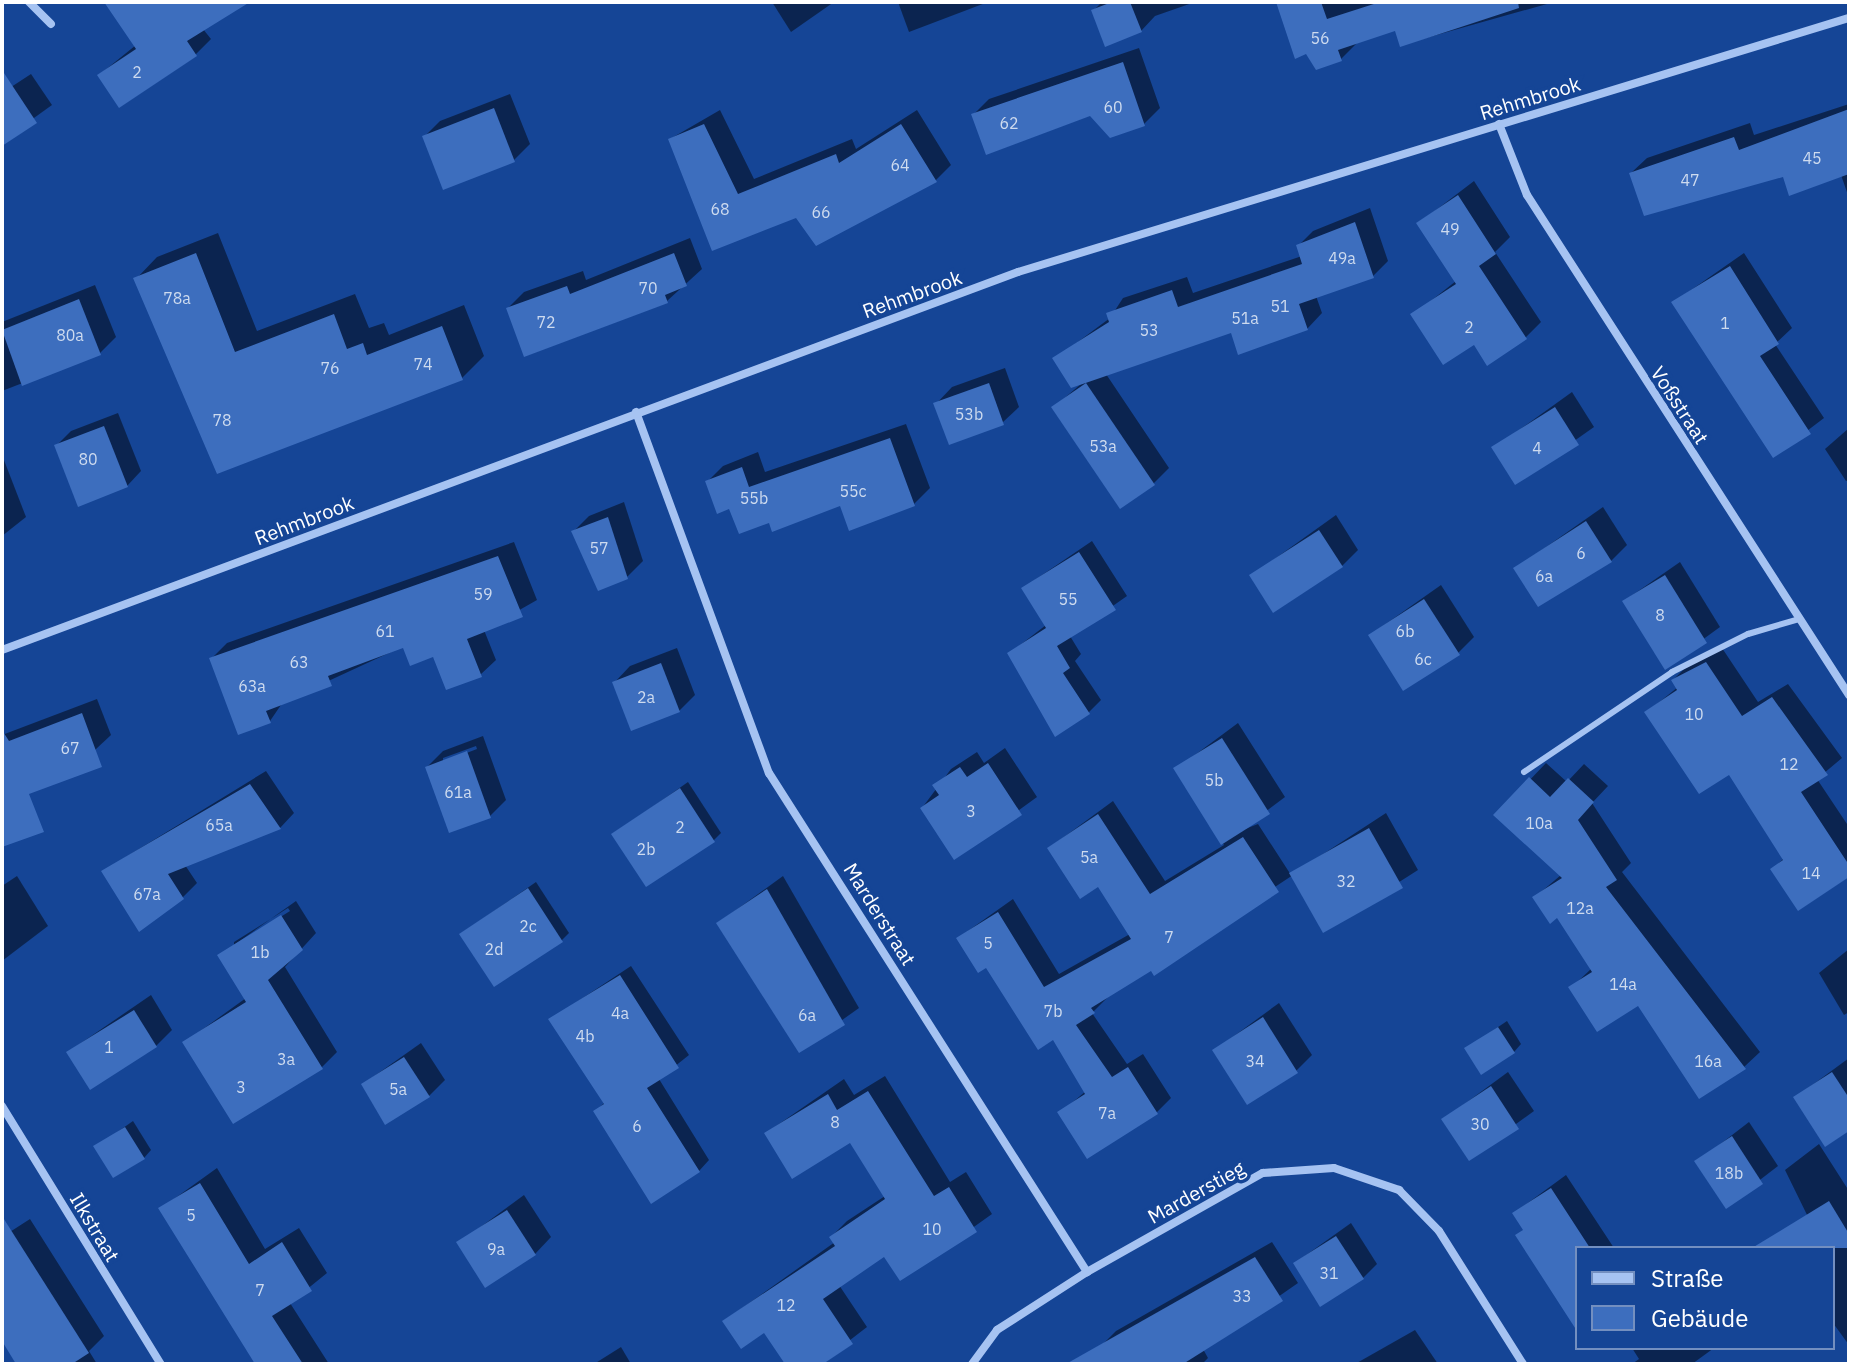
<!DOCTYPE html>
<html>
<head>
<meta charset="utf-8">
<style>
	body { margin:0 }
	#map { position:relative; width:1851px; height:1366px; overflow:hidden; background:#154596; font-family:"IBM Plex Sans",sans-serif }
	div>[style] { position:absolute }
	.shadow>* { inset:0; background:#0007 }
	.building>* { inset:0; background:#3d6ebe }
	.service>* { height:6px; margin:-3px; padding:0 3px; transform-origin:3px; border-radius:3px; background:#a6c3f2 }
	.minor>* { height:8px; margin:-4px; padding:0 4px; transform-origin:4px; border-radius:4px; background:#a6c3f2 }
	span { translate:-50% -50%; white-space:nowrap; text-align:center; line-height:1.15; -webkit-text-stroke:7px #154596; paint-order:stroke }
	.number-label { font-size:16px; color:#cedbef }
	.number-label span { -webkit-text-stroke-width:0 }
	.street-label { font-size:20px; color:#fff }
	.frame { position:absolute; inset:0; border:4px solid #fff; pointer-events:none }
	.legend { position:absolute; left:1575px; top:1246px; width:260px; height:104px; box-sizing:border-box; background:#154596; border:2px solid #738fc0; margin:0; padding:10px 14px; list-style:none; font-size:24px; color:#fff }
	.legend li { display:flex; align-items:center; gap:16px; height:40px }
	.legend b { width:40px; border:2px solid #738fc0 }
</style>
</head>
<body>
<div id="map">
	<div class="shadow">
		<div style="clip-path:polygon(107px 2px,241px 2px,203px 29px,211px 39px,196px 54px,119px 105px,99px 75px,136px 45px)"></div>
		<div style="clip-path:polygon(772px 2px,834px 2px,791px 32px)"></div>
		<div style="clip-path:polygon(898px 2px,988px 2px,909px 32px)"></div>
		<div style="clip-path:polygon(1102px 2px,1195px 2px,1155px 16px,1141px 31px,1094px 10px)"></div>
		<div style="clip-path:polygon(1297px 2px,1343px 4px,1554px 2px,1401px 45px,1396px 29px,1357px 43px,1341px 59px)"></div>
		<div style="clip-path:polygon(1139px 48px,1160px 108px,1144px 124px,1091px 114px,973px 115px,989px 99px)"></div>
		<div style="clip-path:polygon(31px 74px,52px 105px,2px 141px,2px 93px)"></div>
		<div style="clip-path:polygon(510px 94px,530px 144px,514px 160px,424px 137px,440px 121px)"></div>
		<div style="clip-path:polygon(1849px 104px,1849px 198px,1841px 175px,1631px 173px,1647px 158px,1750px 123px,1754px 135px)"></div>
		<div style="clip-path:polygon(720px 110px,754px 179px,852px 139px,856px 149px,917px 110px,951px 165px,935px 181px,796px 216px,713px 248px,670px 139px)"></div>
		<div style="clip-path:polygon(1474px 181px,1510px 237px,1495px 252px,1541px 322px,1526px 337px,1475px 342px,1413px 315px,1456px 281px,1419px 223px)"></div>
		<div style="clip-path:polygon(1370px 208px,1388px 261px,1373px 276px,1316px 296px,1322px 313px,1307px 329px,1232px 331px,1106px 374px,1169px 468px,1153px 484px,1054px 407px,1081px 384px,1055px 359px,1110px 318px,1123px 298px,1187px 277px,1193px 293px,1302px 256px,1298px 246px,1313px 231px)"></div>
		<div style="clip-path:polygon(218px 233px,257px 331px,355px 294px,369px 328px,384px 323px,389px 335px,464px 305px,484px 356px,462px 378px,218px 471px,136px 279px,157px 257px)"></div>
		<div style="clip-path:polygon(690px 238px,702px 269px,667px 301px,525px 355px,508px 308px,524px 292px,583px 271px,586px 280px)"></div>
		<div style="clip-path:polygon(1744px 253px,1792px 328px,1775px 344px,1824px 418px,1774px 456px,1674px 302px)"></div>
		<div style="clip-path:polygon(95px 285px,116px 337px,100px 353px,2px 391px,2px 322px)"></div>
		<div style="clip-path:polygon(1005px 368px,1019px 407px,1002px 423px,936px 404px,952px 387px)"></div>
		<div style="clip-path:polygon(1572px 392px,1594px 427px,1516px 482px,1494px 448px)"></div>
		<div style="clip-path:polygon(118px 413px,141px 471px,127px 486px,56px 446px,71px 431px)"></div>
		<div style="clip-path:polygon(906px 424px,930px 488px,914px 504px,841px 504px,770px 520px,730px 506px,707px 482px,723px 466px,758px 452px,765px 472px)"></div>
		<div style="clip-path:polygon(1849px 428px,1849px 480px,1846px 481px,1825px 449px)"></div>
		<div style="clip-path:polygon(2px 455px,26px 517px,2px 536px)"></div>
		<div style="clip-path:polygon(624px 502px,643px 561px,627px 577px,573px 532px,589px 516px)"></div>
		<div style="clip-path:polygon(1603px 507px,1627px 545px,1611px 561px,1516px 568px)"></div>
		<div style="clip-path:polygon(1336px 515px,1358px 550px,1342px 566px,1251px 576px)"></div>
		<div style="clip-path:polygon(1092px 541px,1127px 596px,1070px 636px,1081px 654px,1075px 661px,1101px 700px,1088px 713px,1010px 653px,1046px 625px,1023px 588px)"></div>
		<div style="clip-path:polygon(514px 542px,537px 600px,484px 630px,496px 660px,480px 675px,404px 646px,283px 702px,270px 721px,212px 658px,227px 643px)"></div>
		<div style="clip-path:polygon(1680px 562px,1720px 627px,1665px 667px,1624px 601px)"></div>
		<div style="clip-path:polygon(1441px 585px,1474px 637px,1458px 653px,1370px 635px)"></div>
		<div style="clip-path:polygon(677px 648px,695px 695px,679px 711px,614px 683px,630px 666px)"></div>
		<div style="clip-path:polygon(1722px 648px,1758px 702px,1788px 684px,1842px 758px,1817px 779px,1849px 827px,1849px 874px,1773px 869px,1784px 858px,1729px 772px,1647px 712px,1678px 687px,1673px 680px,1688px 665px)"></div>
		<div style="clip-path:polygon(97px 699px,111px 735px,95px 750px,2px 784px,2px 735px)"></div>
		<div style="clip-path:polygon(1238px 723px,1285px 797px,1240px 831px,1258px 824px,1291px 875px,1386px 813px,1418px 870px,1324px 930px,1293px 875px,1108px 997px,1092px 1013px,1127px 1064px,1143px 1054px,1171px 1098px,1157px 1112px,1060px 1113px,1086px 1091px,1053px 1037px,958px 938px,1013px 899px,1059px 974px,1130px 934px,1099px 884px,1049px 848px,1113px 801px,1165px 881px,1224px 845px,1176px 769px)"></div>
		<div style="clip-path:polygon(evenodd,483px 736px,506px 800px,490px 816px,427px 767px,443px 751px,483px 736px,476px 746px,477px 749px,443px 762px,443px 758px,476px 746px)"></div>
		<div style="clip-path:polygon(1005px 748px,1037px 797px,954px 857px,922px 808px,951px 769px,977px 752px,984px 763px)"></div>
		<div style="clip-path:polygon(1546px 763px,1567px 782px,1584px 764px,1608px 786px,1592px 803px,1631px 863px,1622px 872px,1760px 1052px,1744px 1067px,1639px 1003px,1571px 988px,1592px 968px,1558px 916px,1535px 897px,1561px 875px,1496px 815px)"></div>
		<div style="clip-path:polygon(266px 771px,294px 813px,280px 828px,185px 865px,197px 883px,182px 898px,103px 871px)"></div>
		<div style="clip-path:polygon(688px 782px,721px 833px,714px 840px,614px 834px)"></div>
		<div style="clip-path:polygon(17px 876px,48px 926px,2px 961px,2px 886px)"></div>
		<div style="clip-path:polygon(783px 876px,859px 1008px,800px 1050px,718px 923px)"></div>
		<div style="clip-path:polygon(536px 882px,569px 933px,562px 940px,461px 934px)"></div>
		<div style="clip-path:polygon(evenodd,296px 901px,316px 933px,285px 967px,337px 1052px,322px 1067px,185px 1042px,246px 998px,220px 955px,296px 901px,288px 908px,290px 911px,234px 946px,234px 942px,288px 908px)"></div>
		<div style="clip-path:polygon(1849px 949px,1849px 1012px,1844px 1015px,1819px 973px)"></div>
		<div style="clip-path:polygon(631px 966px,689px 1055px,659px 1079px,709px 1160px,699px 1171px,595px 1112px,605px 1102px,551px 1019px)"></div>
		<div style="clip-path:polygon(151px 995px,172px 1030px,156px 1046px,68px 1052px)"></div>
		<div style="clip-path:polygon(1279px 1003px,1312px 1055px,1296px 1071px,1215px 1050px)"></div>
		<div style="clip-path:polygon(1507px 1021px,1521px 1044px,1514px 1052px,1467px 1048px)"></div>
		<div style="clip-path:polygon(421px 1043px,445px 1080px,429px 1096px,363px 1084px)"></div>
		<div style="clip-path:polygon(1849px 1058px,1849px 1128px,1796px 1097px)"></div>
		<div style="clip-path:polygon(1508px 1072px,1534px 1111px,1469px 1158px,1444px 1119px)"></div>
		<div style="clip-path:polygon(885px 1076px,950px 1182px,966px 1172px,992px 1214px,901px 1279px,885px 1254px,839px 1285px,867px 1327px,819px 1364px,787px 1364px,765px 1330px,724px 1321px,835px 1242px,831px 1237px,847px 1221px,885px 1196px,850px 1140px,766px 1133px,844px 1079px,854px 1095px)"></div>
		<div style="clip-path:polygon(133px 1121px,151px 1150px,144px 1158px,96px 1147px)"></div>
		<div style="clip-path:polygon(1749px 1122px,1778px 1166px,1726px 1206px,1697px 1162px)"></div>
		<div style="clip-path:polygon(1819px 1144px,1849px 1191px,1849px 1345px,1833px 1323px,1833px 1248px,1779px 1248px,1810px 1221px,1785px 1170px)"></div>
		<div style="clip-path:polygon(217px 1168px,265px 1249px,299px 1228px,327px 1273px,290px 1303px,329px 1364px,257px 1364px,160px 1209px)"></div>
		<div style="clip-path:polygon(1566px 1175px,1614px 1248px,1577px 1248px,1577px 1299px,1514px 1213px)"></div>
		<div style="clip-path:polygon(524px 1195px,551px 1237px,535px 1254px,459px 1243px)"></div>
		<div style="clip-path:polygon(30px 1219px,104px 1336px,89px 1351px,97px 1364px,18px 1364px,2px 1337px,2px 1237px)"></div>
		<div style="clip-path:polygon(1351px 1223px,1377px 1264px,1363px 1278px,1295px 1263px)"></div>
		<div style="clip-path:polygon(1272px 1242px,1298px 1283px,1203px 1349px,1208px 1358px,1202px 1364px,1110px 1364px,1100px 1347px,1116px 1331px)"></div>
		<div style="clip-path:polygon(1415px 1330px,1438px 1364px,1355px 1364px)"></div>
		<div style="clip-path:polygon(621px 1347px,631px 1364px,594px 1364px)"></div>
		<div style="clip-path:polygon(1632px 1348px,1714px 1348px,1692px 1364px,1632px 1364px,1639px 1359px)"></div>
	</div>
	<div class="building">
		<div style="clip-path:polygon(104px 2px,250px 2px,187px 41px,197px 56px,119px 108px,97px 75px,136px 49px)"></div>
		<div style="clip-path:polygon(1112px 2px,1130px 2px,1142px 32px,1105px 47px,1091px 10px)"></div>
		<div style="clip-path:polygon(1276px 2px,1321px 2px,1327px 19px,1380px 2px,1518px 2px,1519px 8px,1400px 47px,1395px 31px,1338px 50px,1342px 61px,1316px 70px,1306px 54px,1295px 59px)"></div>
		<div style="clip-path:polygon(1123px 62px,1145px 126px,1110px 138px,1090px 116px,986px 155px,971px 114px)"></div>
		<div style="clip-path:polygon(2px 70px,37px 123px,2px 146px)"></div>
		<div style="clip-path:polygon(494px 108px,515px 162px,443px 190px,422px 136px)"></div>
		<div style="clip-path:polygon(1849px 109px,1849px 174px,1789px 196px,1783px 177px,1644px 216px,1629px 173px,1734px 137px,1739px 150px)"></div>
		<div style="clip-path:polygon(704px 124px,738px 194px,836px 154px,839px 163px,901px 124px,937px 182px,816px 246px,796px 218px,712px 251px,668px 139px)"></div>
		<div style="clip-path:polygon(1458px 195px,1496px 254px,1479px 266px,1527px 339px,1487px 366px,1474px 345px,1443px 365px,1410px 314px,1456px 284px,1416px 223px)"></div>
		<div style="clip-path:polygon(1355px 222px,1374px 278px,1299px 304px,1308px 330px,1238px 355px,1231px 333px,1071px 388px,1052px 358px,1109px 322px,1106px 313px,1172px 290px,1178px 307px,1302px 264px,1296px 245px)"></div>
		<div style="clip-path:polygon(196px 253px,235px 352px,334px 314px,347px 349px,363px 343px,367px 355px,442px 326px,463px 380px,217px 474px,133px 278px)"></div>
		<div style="clip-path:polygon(674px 253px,687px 286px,665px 295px,668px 303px,524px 357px,506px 308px,567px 286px,570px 294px)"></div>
		<div style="clip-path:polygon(1730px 266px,1779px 344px,1760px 356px,1811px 434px,1773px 458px,1671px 302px)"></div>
		<div style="clip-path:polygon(79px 299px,101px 355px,22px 386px,2px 330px)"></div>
		<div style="clip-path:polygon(989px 383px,1004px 425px,949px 445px,933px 403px)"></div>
		<div style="clip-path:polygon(1086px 383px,1155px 485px,1120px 509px,1051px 407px)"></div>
		<div style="clip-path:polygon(1555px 407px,1579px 445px,1515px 485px,1491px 447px)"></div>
		<div style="clip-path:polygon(104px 426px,128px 487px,78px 507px,54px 445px)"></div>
		<div style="clip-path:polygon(890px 438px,915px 506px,849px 531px,840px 506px,772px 532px,769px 523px,739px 534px,729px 509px,717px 514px,705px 481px,742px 467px,749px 487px)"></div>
		<div style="clip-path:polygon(608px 517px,628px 579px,598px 591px,571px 531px)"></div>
		<div style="clip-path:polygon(1586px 521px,1612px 562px,1538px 607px,1513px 568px)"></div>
		<div style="clip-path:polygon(1319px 530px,1343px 567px,1273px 613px,1249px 575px)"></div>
		<div style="clip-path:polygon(1079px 552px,1116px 610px,1057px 646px,1070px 668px,1063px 673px,1090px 714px,1055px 737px,1007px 653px,1046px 628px,1021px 588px)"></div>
		<div style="clip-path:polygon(498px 556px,523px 617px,467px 639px,482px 677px,446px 690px,433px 657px,410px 666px,403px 648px,328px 676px,332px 686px,266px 711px,271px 723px,238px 735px,209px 658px)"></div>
		<div style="clip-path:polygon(1665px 575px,1707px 643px,1665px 670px,1622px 601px)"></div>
		<div style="clip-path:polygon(1424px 599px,1460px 655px,1403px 691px,1368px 635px)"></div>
		<div style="clip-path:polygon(1706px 662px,1742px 716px,1772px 697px,1828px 775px,1801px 792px,1849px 865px,1849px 877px,1798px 911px,1770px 869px,1783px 860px,1729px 775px,1699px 794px,1644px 712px,1677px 690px,1671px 680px)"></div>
		<div style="clip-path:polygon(661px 663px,680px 712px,631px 731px,612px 682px)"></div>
		<div style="clip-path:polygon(82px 713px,102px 767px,29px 794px,44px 832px,2px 847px,2px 730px,9px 741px)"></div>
		<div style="clip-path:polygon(1222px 738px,1270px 814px,1221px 845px,1173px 768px)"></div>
		<div style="clip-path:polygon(467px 751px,491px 818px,449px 833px,425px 767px)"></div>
		<div style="clip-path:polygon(988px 763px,1022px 815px,954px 860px,920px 808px,939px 795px,932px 785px,960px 767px,967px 777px)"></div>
		<div style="clip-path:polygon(1529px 777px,1550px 797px,1568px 778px,1594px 802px,1578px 820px,1617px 880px,1606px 887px,1746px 1069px,1699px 1099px,1638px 1006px,1597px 1032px,1568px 987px,1592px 972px,1557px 918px,1550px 924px,1532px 897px,1562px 878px,1493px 815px)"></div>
		<div style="clip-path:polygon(250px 784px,281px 829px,168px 874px,184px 899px,139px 932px,101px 871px)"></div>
		<div style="clip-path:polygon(680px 788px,715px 842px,646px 887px,611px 834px)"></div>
		<div style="clip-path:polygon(1098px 814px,1150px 894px,1243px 837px,1279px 892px,1154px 976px,1151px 971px,1091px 1008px,1095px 1013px,1076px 1025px,1112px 1077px,1128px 1067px,1158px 1114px,1087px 1159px,1057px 1112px,1085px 1094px,1053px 1040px,1038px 1050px,986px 968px,978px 973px,956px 938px,998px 912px,1044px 987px,1131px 939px,1098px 887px,1080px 899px,1047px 848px)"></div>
		<div style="clip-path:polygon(1369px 828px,1403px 888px,1323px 933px,1289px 873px)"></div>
		<div style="clip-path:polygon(528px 888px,563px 942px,494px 987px,459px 934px)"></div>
		<div style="clip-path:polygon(767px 889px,845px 1025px,799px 1053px,716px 923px)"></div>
		<div style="clip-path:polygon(281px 915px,303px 950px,268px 980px,323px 1069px,233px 1124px,182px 1042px,246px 1002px,217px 955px)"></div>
		<div style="clip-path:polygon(620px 975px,679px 1068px,647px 1088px,700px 1172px,651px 1204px,593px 1111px,604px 1104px,548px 1019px)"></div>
		<div style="clip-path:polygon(134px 1010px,157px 1047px,90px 1090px,66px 1052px)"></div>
		<div style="clip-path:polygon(1263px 1017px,1298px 1073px,1247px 1105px,1212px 1050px)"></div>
		<div style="clip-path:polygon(1498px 1027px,1515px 1053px,1481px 1075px,1464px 1048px)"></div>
		<div style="clip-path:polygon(404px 1057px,430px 1097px,385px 1125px,361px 1084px)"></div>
		<div style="clip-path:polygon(1832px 1072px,1849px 1098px,1849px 1131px,1825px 1147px,1793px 1097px)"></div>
		<div style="clip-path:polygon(1491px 1086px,1519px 1129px,1469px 1161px,1441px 1119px)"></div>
		<div style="clip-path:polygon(868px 1091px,934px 1196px,949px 1187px,977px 1232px,900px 1281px,884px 1257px,823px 1299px,853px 1344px,823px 1364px,785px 1364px,764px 1333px,741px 1349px,722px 1321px,835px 1246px,829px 1237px,885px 1199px,850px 1143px,792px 1179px,764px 1133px,828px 1094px,837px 1110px)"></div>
		<div style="clip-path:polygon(125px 1127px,145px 1159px,113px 1178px,93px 1146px)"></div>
		<div style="clip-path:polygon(1732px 1136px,1763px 1184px,1726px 1209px,1694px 1161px)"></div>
		<div style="clip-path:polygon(200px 1183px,249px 1264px,282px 1242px,312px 1291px,272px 1316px,303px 1364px,255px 1364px,158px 1208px)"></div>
		<div style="clip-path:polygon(1551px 1188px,1590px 1248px,1577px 1248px,1577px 1331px,1515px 1235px,1523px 1230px,1512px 1213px)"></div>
		<div style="clip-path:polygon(1829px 1201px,1849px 1234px,1849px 1248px,1752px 1248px)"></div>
		<div style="clip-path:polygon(507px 1210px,536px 1255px,485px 1288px,456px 1242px)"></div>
		<div style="clip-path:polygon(2px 1216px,89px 1353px,72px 1364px,16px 1364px,2px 1341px)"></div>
		<div style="clip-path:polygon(1336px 1236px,1364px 1279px,1320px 1307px,1293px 1263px)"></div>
		<div style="clip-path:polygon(1255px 1257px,1283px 1301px,1183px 1364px,1066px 1364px)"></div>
	</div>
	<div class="service">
		<div style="left:1524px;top:772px;width:179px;rotate:-34deg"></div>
		<div style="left:1672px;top:672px;width:85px;rotate:-26.6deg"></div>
		<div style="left:1748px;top:634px;width:53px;rotate:-16.4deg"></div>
	</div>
	<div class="minor">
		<div style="left:29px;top:2px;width:31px;rotate:45deg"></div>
		<div style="left:1499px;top:124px;width:76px;rotate:68.5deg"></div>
		<div style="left:1527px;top:195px;width:595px;rotate:57.22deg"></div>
		<div style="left:636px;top:412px;width:385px;rotate:69.8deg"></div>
		<div style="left:769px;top:773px;width:592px;rotate:57.49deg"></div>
		<div style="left:1087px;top:1272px;width:107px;rotate:147.2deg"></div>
		<div style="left:997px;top:1330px;width:42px;rotate:126.3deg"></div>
		<div style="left:2px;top:650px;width:1084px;rotate:-20.41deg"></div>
		<div style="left:1018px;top:272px;width:869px;rotate:-17deg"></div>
		<div style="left:2px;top:1106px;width:303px;rotate:58.4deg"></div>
		<div style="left:1087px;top:1272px;width:202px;rotate:-29.4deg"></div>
		<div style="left:1263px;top:1173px;width:71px;rotate:-4deg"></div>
		<div style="left:1334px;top:1168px;width:69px;rotate:18.7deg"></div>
		<div style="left:1399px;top:1190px;width:57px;rotate:45.7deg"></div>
		<div style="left:1439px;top:1231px;width:157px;rotate:57.7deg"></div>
	</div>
	<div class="number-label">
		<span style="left:1320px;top:38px">56</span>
		<span style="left:137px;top:72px">2</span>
		<span style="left:1113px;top:107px">60</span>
		<span style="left:1009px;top:123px">62</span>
		<span style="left:1812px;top:158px">45</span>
		<span style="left:900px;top:165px">64</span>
		<span style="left:1690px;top:180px">47</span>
		<span style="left:720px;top:209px">68</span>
		<span style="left:821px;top:212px">66</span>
		<span style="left:1450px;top:229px">49</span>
		<span style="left:1342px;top:258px">49a</span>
		<span style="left:648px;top:288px">70</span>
		<span style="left:177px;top:298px">78a</span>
		<span style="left:1280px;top:306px">51</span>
		<span style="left:1245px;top:318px">51a</span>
		<span style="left:546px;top:322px">72</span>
		<span style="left:1725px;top:323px">1</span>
		<span style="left:1469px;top:327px">2</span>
		<span style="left:1149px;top:330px">53</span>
		<span style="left:70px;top:335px">80a</span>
		<span style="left:423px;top:364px">74</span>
		<span style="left:330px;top:368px">76</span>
		<span style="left:969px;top:414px">53b</span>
		<span style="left:222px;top:420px">78</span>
		<span style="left:1103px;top:446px">53a</span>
		<span style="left:1537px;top:448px">4</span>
		<span style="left:88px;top:459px">80</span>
		<span style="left:853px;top:491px">55c</span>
		<span style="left:754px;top:498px">55b</span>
		<span style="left:599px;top:548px">57</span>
		<span style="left:1581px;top:553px">6</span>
		<span style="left:1544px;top:576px">6a</span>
		<span style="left:483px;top:594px">59</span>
		<span style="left:1068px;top:599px">55</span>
		<span style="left:1660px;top:615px">8</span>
		<span style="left:385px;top:631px">61</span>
		<span style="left:1405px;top:631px">6b</span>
		<span style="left:1423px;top:659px">6c</span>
		<span style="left:299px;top:662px">63</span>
		<span style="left:252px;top:686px">63a</span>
		<span style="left:646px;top:697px">2a</span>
		<span style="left:1694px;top:714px">10</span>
		<span style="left:70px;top:748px">67</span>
		<span style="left:1789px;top:764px">12</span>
		<span style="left:1214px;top:780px">5b</span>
		<span style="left:458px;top:792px">61a</span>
		<span style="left:971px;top:811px">3</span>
		<span style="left:1539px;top:823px">10a</span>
		<span style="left:219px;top:825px">65a</span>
		<span style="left:680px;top:827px">2</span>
		<span style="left:646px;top:849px">2b</span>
		<span style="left:1089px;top:857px">5a</span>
		<span style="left:1811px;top:873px">14</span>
		<span style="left:1346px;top:881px">32</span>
		<span style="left:147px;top:894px">67a</span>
		<span style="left:1580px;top:908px">12a</span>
		<span style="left:528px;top:926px">2c</span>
		<span style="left:1169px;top:937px">7</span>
		<span style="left:988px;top:943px">5</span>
		<span style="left:494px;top:949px">2d</span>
		<span style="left:260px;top:952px">1b</span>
		<span style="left:1623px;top:984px">14a</span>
		<span style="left:1053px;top:1011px">7b</span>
		<span style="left:620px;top:1013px">4a</span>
		<span style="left:807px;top:1015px">6a</span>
		<span style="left:585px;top:1036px">4b</span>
		<span style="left:109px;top:1047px">1</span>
		<span style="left:286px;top:1059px">3a</span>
		<span style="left:1255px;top:1061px">34</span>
		<span style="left:1708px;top:1061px">16a</span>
		<span style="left:241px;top:1087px">3</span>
		<span style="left:398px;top:1089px">5a</span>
		<span style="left:1107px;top:1113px">7a</span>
		<span style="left:835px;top:1122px">8</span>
		<span style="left:1480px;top:1124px">30</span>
		<span style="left:637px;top:1126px">6</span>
		<span style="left:1729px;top:1173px">18b</span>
		<span style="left:191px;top:1215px">5</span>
		<span style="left:932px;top:1229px">10</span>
		<span style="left:496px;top:1249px">9a</span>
		<span style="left:1329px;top:1273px">31</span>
		<span style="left:260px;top:1290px">7</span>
		<span style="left:1242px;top:1296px">33</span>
		<span style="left:786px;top:1305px">12</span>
	</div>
	<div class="street-label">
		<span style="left:1530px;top:98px;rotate:-17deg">Rehmbrook</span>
		<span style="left:912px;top:294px;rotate:-20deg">Rehmbrook</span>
		<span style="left:1680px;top:405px;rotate:57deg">Voßstraat</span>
		<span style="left:304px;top:520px;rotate:-21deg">Rehmbrook</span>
		<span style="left:880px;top:914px;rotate:58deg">Marderstraat</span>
		<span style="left:1196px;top:1192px;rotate:-29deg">Marderstieg</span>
		<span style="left:95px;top:1227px;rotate:59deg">Ilkstraat</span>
	</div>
	<div class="frame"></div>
	<ul class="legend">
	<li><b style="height:10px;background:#a6c3f2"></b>Straße</li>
	<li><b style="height:22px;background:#3d6ebe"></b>Gebäude</li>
	</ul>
</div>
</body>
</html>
